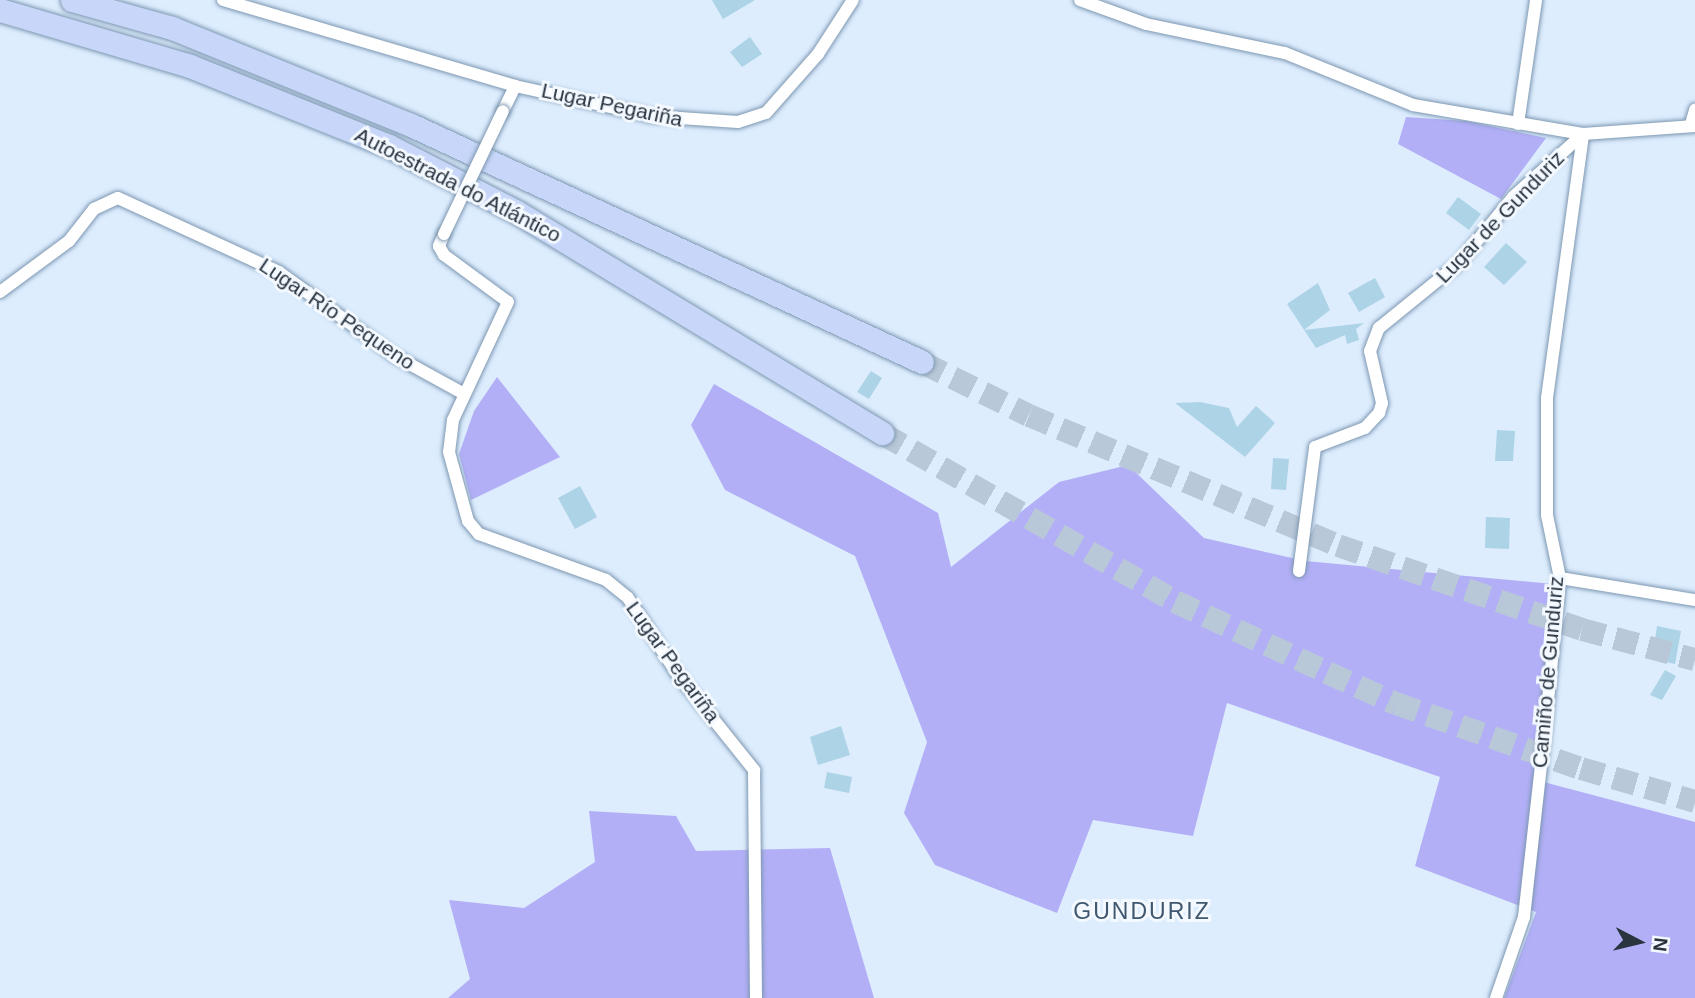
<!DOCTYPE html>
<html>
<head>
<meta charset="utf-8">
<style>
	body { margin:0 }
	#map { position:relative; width:1695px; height:998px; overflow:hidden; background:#ddedfe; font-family:Helvetica,sans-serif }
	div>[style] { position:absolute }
	.forest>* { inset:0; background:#b2aff7 }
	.building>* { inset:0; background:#add3e6 }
	.motorway-tunnel>* { height:23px; margin-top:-11.5px; transform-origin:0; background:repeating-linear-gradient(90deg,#b9c8d8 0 23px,transparent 0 34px) }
	.roads { filter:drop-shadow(0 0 2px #7d97b1) drop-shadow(0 0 2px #7d97b1) }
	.minor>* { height:12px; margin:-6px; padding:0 6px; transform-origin:6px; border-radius:6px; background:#fff }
	.motorway>* { height:23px; margin:-11.5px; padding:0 11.5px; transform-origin:11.5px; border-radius:11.5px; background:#c8d7f9 }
	.bridges { filter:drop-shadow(0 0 2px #7d97b1) drop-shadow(0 0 2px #7d97b1) }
	.minor-bridge>* { height:12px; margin:-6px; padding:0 6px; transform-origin:6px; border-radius:6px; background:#fff }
	span { translate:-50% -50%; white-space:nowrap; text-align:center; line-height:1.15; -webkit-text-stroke:6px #f3f9ff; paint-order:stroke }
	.street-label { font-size:21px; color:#29343f }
	.neighbourhood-label { font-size:23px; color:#40586f; letter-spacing:2px }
	.north { position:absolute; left:1604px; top:907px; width:70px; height:70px; -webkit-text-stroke:5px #f3f9ff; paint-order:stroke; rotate:97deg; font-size:19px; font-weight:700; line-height:28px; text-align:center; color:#29343f }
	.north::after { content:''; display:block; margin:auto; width:24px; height:32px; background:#29343f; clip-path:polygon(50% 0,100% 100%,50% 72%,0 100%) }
</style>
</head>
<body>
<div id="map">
	<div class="forest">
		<div style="clip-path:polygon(1406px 117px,1466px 121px,1546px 138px,1501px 199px,1398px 144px)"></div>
		<div style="clip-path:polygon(497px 377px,560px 457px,471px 500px,459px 454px,474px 411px)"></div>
		<div style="clip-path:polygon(714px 384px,938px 513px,951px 567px,1059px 482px,1128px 465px,1204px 538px,1305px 561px,1553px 584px,1536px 780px,1695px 822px,1695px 998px,1504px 998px,1536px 912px,1415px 866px,1440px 777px,1227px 703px,1193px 836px,1093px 820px,1057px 913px,935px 865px,904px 813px,927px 742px,855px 556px,725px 490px,691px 425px)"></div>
		<div style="clip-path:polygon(589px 811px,676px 816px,696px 851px,830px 848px,874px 998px,448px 998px,470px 979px,449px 900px,524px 908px,595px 862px)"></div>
	</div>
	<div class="building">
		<div style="clip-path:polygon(712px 0,755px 0,723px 19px)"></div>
		<div style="clip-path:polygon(750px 37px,762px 54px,742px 67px,730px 52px)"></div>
		<div style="clip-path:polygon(1458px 197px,1481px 214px,1469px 230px,1446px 213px)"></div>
		<div style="clip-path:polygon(1506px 243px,1527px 262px,1504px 285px,1484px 267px)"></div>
		<div style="clip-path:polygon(1375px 278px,1385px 297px,1359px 312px,1348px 293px)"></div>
		<div style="clip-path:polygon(1318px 283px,1330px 310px,1304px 330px,1364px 323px,1356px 329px,1359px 340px,1347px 344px,1345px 335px,1316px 348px,1287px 304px)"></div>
		<div style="clip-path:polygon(871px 371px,882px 378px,869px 399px,857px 392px)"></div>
		<div style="clip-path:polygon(1200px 402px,1229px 408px,1237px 427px,1256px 406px,1275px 423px,1245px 457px,1175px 403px)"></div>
		<div style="clip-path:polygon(1497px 430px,1515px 431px,1513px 461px,1495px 461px)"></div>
		<div style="clip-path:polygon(1273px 458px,1289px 459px,1286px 490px,1271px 489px)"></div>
		<div style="clip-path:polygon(580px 486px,597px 517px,575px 529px,558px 498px)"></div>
		<div style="clip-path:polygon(1486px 517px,1510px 518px,1509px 549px,1485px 548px)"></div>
		<div style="clip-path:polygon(1657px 626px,1681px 631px,1675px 664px,1652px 659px)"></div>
		<div style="clip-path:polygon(1665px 670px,1676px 676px,1662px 700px,1650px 695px)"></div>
		<div style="clip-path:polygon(841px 726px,850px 755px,818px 765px,810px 737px)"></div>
		<div style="clip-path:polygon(827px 772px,852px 777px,849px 793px,824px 788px)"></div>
	</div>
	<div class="motorway-tunnel">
		<div style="left:922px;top:362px;width:119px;rotate:26.4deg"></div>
		<div style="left:1029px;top:415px;width:335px;rotate:22.8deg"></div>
		<div style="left:1338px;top:545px;width:258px;rotate:19deg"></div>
		<div style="left:1582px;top:629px;width:117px;rotate:14.9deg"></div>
		<div style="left:882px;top:433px;width:338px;rotate:29.8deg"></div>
		<div style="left:1175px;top:601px;width:168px;rotate:25deg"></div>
		<div style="left:1327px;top:672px;width:76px;rotate:24.2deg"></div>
		<div style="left:1396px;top:703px;width:196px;rotate:19.4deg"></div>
		<div style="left:1581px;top:768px;width:119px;rotate:16.1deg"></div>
	</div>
	<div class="roads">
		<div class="minor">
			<div style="left:223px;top:0;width:304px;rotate:16.4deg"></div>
			<div style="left:1080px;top:0;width:70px;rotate:20deg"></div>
			<div style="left:1146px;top:24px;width:142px;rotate:11.8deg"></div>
			<div style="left:1285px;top:53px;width:138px;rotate:22.1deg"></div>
			<div style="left:1413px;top:105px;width:172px;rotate:9.7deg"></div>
			<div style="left:1583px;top:134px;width:112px;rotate:-4.1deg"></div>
			<div style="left:503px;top:111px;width:28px;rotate:-64deg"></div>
			<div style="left:515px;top:86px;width:139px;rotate:12.4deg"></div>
			<div style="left:651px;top:116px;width:87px;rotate:3.9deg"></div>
			<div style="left:738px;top:122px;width:29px;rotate:-18deg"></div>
			<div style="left:766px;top:113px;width:79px;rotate:-48.6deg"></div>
			<div style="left:818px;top:54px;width:64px;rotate:-57.1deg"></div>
			<div style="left:1518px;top:124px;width:125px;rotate:-81.7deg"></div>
			<div style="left:1691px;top:124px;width:15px;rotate:-74deg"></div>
			<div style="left:444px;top:234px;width:13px;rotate:113deg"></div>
			<div style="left:439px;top:246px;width:10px;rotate:61deg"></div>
			<div style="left:444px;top:255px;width:79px;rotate:36.3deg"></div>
			<div style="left:508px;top:302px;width:130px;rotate:115deg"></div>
			<div style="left:453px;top:420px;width:32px;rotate:97deg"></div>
			<div style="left:449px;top:452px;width:72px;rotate:74.6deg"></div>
			<div style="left:468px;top:521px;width:17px;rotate:50deg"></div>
			<div style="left:479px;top:534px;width:135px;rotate:19.9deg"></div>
			<div style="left:606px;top:580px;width:28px;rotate:39deg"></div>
			<div style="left:628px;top:598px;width:92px;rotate:57deg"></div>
			<div style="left:678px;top:675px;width:122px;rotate:51.3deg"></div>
			<div style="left:754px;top:770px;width:228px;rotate:89.5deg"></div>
			<div style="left:0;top:292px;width:86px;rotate:-36.5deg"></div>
			<div style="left:69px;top:241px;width:41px;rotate:-52deg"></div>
			<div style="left:94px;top:209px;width:26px;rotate:-25deg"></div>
			<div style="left:118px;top:198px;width:177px;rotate:24.7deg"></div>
			<div style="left:279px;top:272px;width:143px;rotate:35.9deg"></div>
			<div style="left:395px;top:356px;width:79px;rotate:28.8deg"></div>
			<div style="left:1299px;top:571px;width:125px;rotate:-82.6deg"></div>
			<div style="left:1315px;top:447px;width:53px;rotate:-20.8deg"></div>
			<div style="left:1365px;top:428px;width:21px;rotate:-47deg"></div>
			<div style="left:1379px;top:413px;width:10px;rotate:-73deg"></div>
			<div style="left:1382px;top:403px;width:53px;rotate:-103deg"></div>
			<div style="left:1370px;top:351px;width:25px;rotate:-69deg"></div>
			<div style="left:1379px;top:328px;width:103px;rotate:-39.1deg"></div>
			<div style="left:1459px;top:263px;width:85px;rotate:-50.7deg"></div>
			<div style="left:1513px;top:197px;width:94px;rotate:-42deg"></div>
			<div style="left:1560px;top:578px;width:137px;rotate:9.3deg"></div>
			<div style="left:1496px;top:998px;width:86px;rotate:-70.9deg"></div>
			<div style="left:1524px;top:917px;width:207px;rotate:-83.6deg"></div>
			<div style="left:1547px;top:711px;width:134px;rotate:-84.4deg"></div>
			<div style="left:1560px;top:578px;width:64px;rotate:-101.7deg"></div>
			<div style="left:1547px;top:515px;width:117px;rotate:-90deg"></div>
			<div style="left:1547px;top:398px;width:266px;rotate:-82.2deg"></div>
		</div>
		<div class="motorway">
			<div style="left:72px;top:0;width:104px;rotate:15.6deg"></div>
			<div style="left:172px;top:28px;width:258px;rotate:22.1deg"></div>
			<div style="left:411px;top:125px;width:563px;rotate:24.88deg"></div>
			<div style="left:0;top:10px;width:198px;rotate:16.4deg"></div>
			<div style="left:190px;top:66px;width:214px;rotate:21.9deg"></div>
			<div style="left:389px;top:146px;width:144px;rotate:27.3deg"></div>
			<div style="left:517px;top:212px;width:427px;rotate:31.2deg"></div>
		</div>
	</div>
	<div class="bridges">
		<div class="minor-bridge">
			<div style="left:444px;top:234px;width:136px;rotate:-64.4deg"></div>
		</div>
	</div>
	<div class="street-label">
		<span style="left:612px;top:105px;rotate:12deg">Lugar Pegariña</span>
		<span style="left:458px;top:185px;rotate:27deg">Autoestrada do Atlántico</span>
		<span style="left:1500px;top:217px;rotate:-46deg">Lugar de Gunduriz</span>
		<span style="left:337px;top:314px;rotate:34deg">Lugar Río Pequeno</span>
		<span style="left:673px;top:662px;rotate:54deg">Lugar Pegariña</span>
		<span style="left:1548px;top:672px;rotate:-85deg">Camiño de Gunduriz</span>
	</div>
	<div class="neighbourhood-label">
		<span style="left:1142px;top:911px">GUNDURIZ</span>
	</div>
	<div class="north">N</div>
</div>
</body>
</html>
